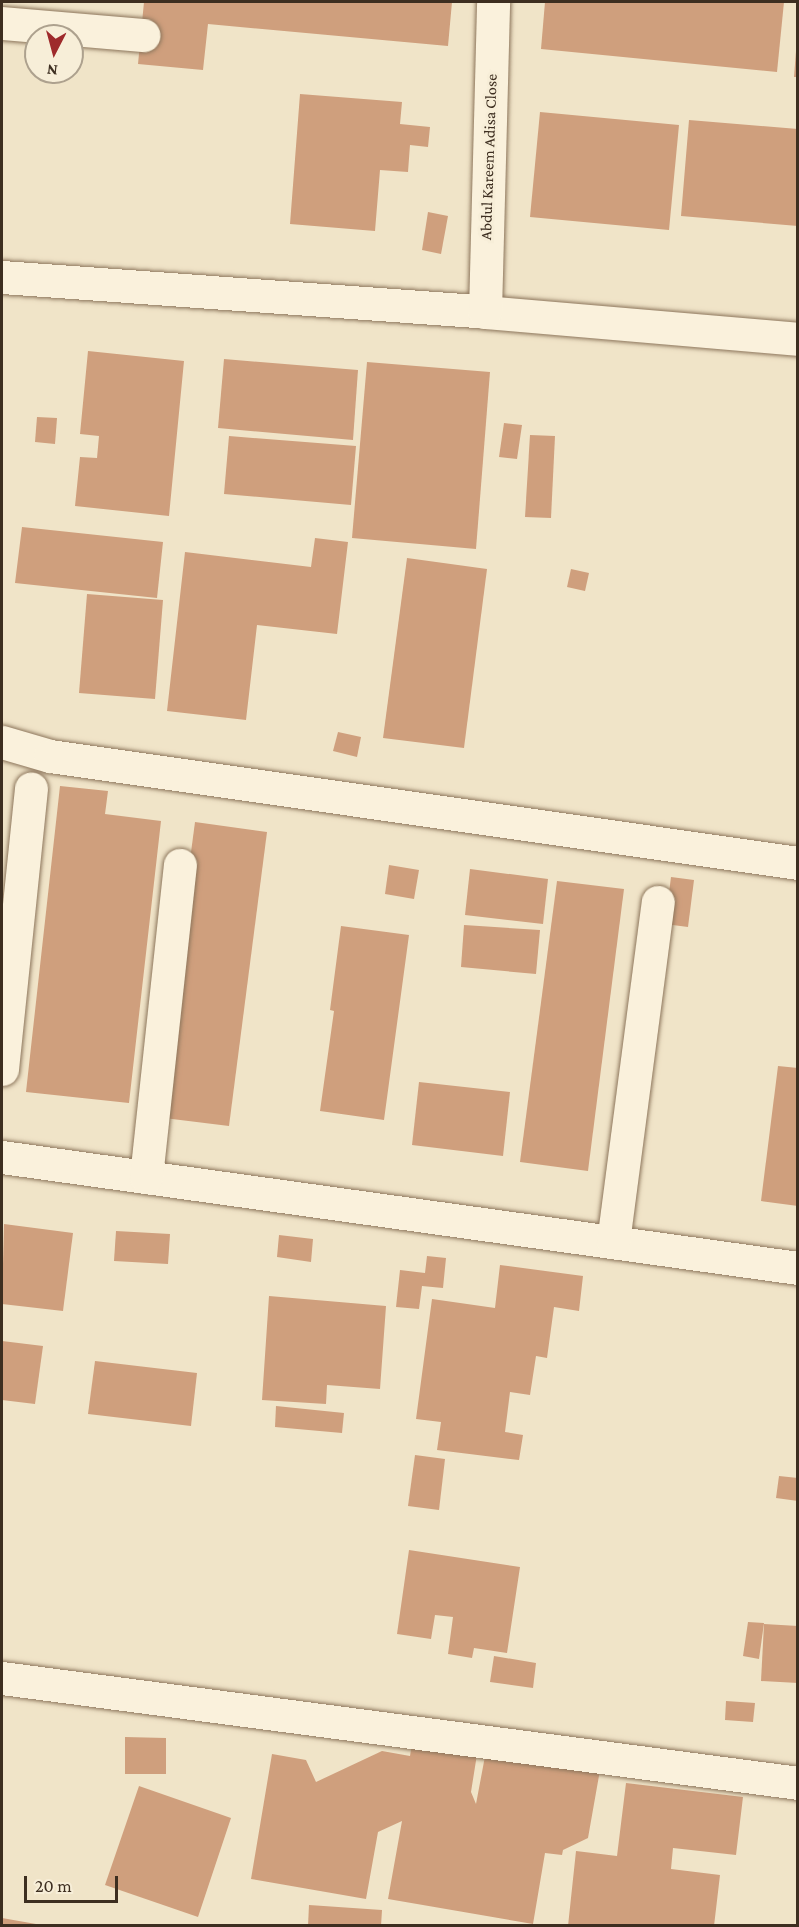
<!DOCTYPE html>
<html>
<head>
<meta charset="utf-8">
<style>
	body { margin:0 }
	#map { position:relative; width:799px; height:1927px; overflow:hidden; background:#f0e4c8; font-family:"Crimson Pro",serif }
	div>[style] { position:absolute }
	.building>* { inset:0; background:#cf9f7d }
	.roads { filter:drop-shadow(0 0 2px #8d765c) drop-shadow(0 0 2px #8d765c) }
	.minor>* { height:33px; margin:-16.5px; padding:0 16.5px; transform-origin:16.5px; border-radius:16.5px; background:#faf1dc }
	span { translate:-50% -50%; white-space:nowrap; text-align:center; line-height:1.15; -webkit-text-stroke:6px #f7eed8; paint-order:stroke }
	.street-label { font-size:16px; color:#3d2e20 }
	.frame { position:absolute; inset:0; border:3px solid #3d2e20; pointer-events:none }
	.north { position:absolute; left:24px; top:24px; width:60px; height:60px; box-sizing:border-box; background:#f7eed8; border:2px solid #ada18e; border-radius:50%; rotate:186deg; font-size:16px; font-weight:700; line-height:24px; text-align:center; color:#3d2e20 }
	.north::after { content:''; display:block; margin:auto; width:21px; height:27px; background:#9e2a2b; clip-path:polygon(50% 0,100% 100%,50% 72%,0 100%) }
	.scale { position:absolute; left:24px; top:1876px; width:94px; height:27px; box-sizing:border-box; border:3px solid #3d2e20; border-top:0; padding-left:8px; font-size:18px; line-height:21px; white-space:nowrap; color:#3d2e20; -webkit-text-stroke:4px #f7eed8; paint-order:stroke }
</style>
</head>
<body>
<div id="map">
	<div class="building">
		<div style="clip-path:polygon(144px 2px,452px 2px,448px 46px,208px 24px,203px 70px,138px 64px)"></div>
		<div style="clip-path:polygon(545px 2px,784px 2px,777px 72px,541px 49px)"></div>
		<div style="clip-path:polygon(796px 51px,798px 51px,798px 77px,794px 77px)"></div>
		<div style="clip-path:polygon(300px 94px,402px 102px,400px 124px,430px 127px,428px 147px,410px 145px,408px 172px,380px 170px,375px 231px,290px 224px)"></div>
		<div style="clip-path:polygon(540px 112px,679px 125px,669px 230px,530px 217px)"></div>
		<div style="clip-path:polygon(689px 120px,798px 129px,798px 226px,681px 216px)"></div>
		<div style="clip-path:polygon(428px 212px,448px 216px,441px 254px,422px 250px)"></div>
		<div style="clip-path:polygon(88px 351px,184px 361px,169px 516px,75px 506px,80px 457px,97px 458px,99px 436px,80px 434px)"></div>
		<div style="clip-path:polygon(224px 359px,358px 370px,353px 440px,218px 428px)"></div>
		<div style="clip-path:polygon(367px 362px,490px 372px,476px 549px,352px 538px)"></div>
		<div style="clip-path:polygon(37px 417px,57px 418px,55px 444px,35px 442px)"></div>
		<div style="clip-path:polygon(504px 423px,522px 425px,517px 459px,499px 457px)"></div>
		<div style="clip-path:polygon(530px 435px,555px 436px,551px 518px,525px 517px)"></div>
		<div style="clip-path:polygon(229px 436px,356px 446px,351px 505px,224px 494px)"></div>
		<div style="clip-path:polygon(22px 527px,163px 542px,157px 598px,15px 583px)"></div>
		<div style="clip-path:polygon(315px 538px,348px 542px,337px 634px,257px 625px,246px 720px,167px 711px,185px 552px,311px 567px)"></div>
		<div style="clip-path:polygon(407px 558px,487px 569px,464px 748px,383px 738px)"></div>
		<div style="clip-path:polygon(571px 569px,589px 573px,585px 591px,567px 587px)"></div>
		<div style="clip-path:polygon(87px 594px,163px 600px,155px 699px,79px 693px)"></div>
		<div style="clip-path:polygon(338px 732px,361px 737px,357px 757px,333px 751px)"></div>
		<div style="clip-path:polygon(60px 786px,108px 791px,105px 814px,161px 821px,129px 1103px,26px 1092px)"></div>
		<div style="clip-path:polygon(195px 822px,267px 832px,229px 1126px,156px 1117px)"></div>
		<div style="clip-path:polygon(389px 865px,419px 870px,414px 899px,385px 894px)"></div>
		<div style="clip-path:polygon(470px 869px,548px 879px,543px 924px,465px 915px)"></div>
		<div style="clip-path:polygon(671px 877px,694px 880px,688px 927px,665px 924px)"></div>
		<div style="clip-path:polygon(557px 881px,624px 889px,588px 1171px,520px 1162px)"></div>
		<div style="clip-path:polygon(464px 925px,540px 930px,536px 974px,461px 967px)"></div>
		<div style="clip-path:polygon(341px 926px,409px 935px,384px 1120px,320px 1111px,334px 1011px,330px 1010px)"></div>
		<div style="clip-path:polygon(778px 1066px,798px 1068px,798px 1206px,761px 1201px)"></div>
		<div style="clip-path:polygon(419px 1082px,510px 1092px,503px 1156px,412px 1145px)"></div>
		<div style="clip-path:polygon(4px 1224px,73px 1233px,63px 1311px,2px 1304px)"></div>
		<div style="clip-path:polygon(116px 1231px,170px 1234px,168px 1264px,114px 1261px)"></div>
		<div style="clip-path:polygon(279px 1235px,313px 1239px,311px 1262px,277px 1257px)"></div>
		<div style="clip-path:polygon(427px 1256px,446px 1258px,443px 1288px,422px 1286px,419px 1309px,396px 1307px,400px 1270px,425px 1273px)"></div>
		<div style="clip-path:polygon(500px 1265px,583px 1276px,579px 1311px,554px 1307px,547px 1358px,536px 1356px,530px 1395px,510px 1392px,505px 1432px,523px 1435px,519px 1460px,437px 1450px,441px 1422px,416px 1419px,432px 1299px,495px 1308px)"></div>
		<div style="clip-path:polygon(269px 1296px,386px 1306px,380px 1389px,327px 1385px,326px 1404px,262px 1400px)"></div>
		<div style="clip-path:polygon(2px 1341px,43px 1346px,35px 1404px,2px 1400px)"></div>
		<div style="clip-path:polygon(95px 1361px,197px 1373px,191px 1426px,88px 1414px)"></div>
		<div style="clip-path:polygon(276px 1406px,344px 1413px,342px 1433px,275px 1427px)"></div>
		<div style="clip-path:polygon(415px 1455px,445px 1459px,439px 1510px,408px 1506px)"></div>
		<div style="clip-path:polygon(779px 1476px,798px 1478px,798px 1501px,776px 1498px)"></div>
		<div style="clip-path:polygon(409px 1550px,520px 1567px,507px 1653px,474px 1648px,472px 1658px,448px 1654px,453px 1617px,435px 1615px,431px 1639px,397px 1634px)"></div>
		<div style="clip-path:polygon(748px 1622px,764px 1623px,759px 1659px,743px 1656px)"></div>
		<div style="clip-path:polygon(764px 1624px,798px 1626px,798px 1683px,761px 1681px)"></div>
		<div style="clip-path:polygon(494px 1656px,536px 1663px,533px 1688px,490px 1682px)"></div>
		<div style="clip-path:polygon(726px 1701px,755px 1703px,753px 1722px,725px 1720px)"></div>
		<div style="clip-path:polygon(125px 1737px,166px 1738px,166px 1774px,125px 1774px)"></div>
		<div style="clip-path:polygon(413px 1737px,478px 1748px,471px 1792px,476px 1804px,486px 1751px,600px 1770px,588px 1838px,563px 1850px,562px 1855px,545px 1853px,533px 1924px,388px 1899px,402px 1821px,378px 1832px,366px 1899px,251px 1879px,272px 1754px,306px 1760px,316px 1782px,382px 1751px,410px 1756px)"></div>
		<div style="clip-path:polygon(626px 1783px,743px 1797px,736px 1855px,673px 1848px,671px 1869px,720px 1875px,714px 1926px,568px 1926px,576px 1851px,617px 1856px)"></div>
		<div style="clip-path:polygon(139px 1786px,231px 1818px,198px 1917px,105px 1885px)"></div>
		<div style="clip-path:polygon(309px 1905px,382px 1910px,381px 1926px,308px 1926px)"></div>
		<div style="clip-path:polygon(2px 1918px,36px 1924px,36px 1926px,2px 1926px)"></div>
	</div>
	<div class="roads">
		<div class="minor">
			<div style="left:2px;top:23px;width:142px;rotate:4.9deg"></div>
			<div style="left:2px;top:277px;width:484px;rotate:4.1deg"></div>
			<div style="left:485px;top:312px;width:314px;rotate:4.9deg"></div>
			<div style="left:485px;top:312px;width:310px;rotate:-88.5deg"></div>
			<div style="left:2px;top:742px;width:50px;rotate:16.3deg"></div>
			<div style="left:50px;top:756px;width:756px;rotate:8.14deg"></div>
			<div style="left:2px;top:1069px;width:282px;rotate:-84.1deg"></div>
			<div style="left:2px;top:1157px;width:804px;rotate:7.94deg"></div>
			<div style="left:146px;top:1177px;width:314px;rotate:-83.8deg"></div>
			<div style="left:613px;top:1242px;width:343px;rotate:-82.5deg"></div>
			<div style="left:2px;top:1678px;width:803px;rotate:7.51deg"></div>
		</div>
	</div>
	<div class="street-label">
		<span style="left:489px;top:157px;rotate:-88deg">Abdul Kareem Adisa Close</span>
	</div>
	<div class="frame"></div>
	<div class="north">N</div>
	<div class="scale">20 m</div>
</div>
</body>
</html>
